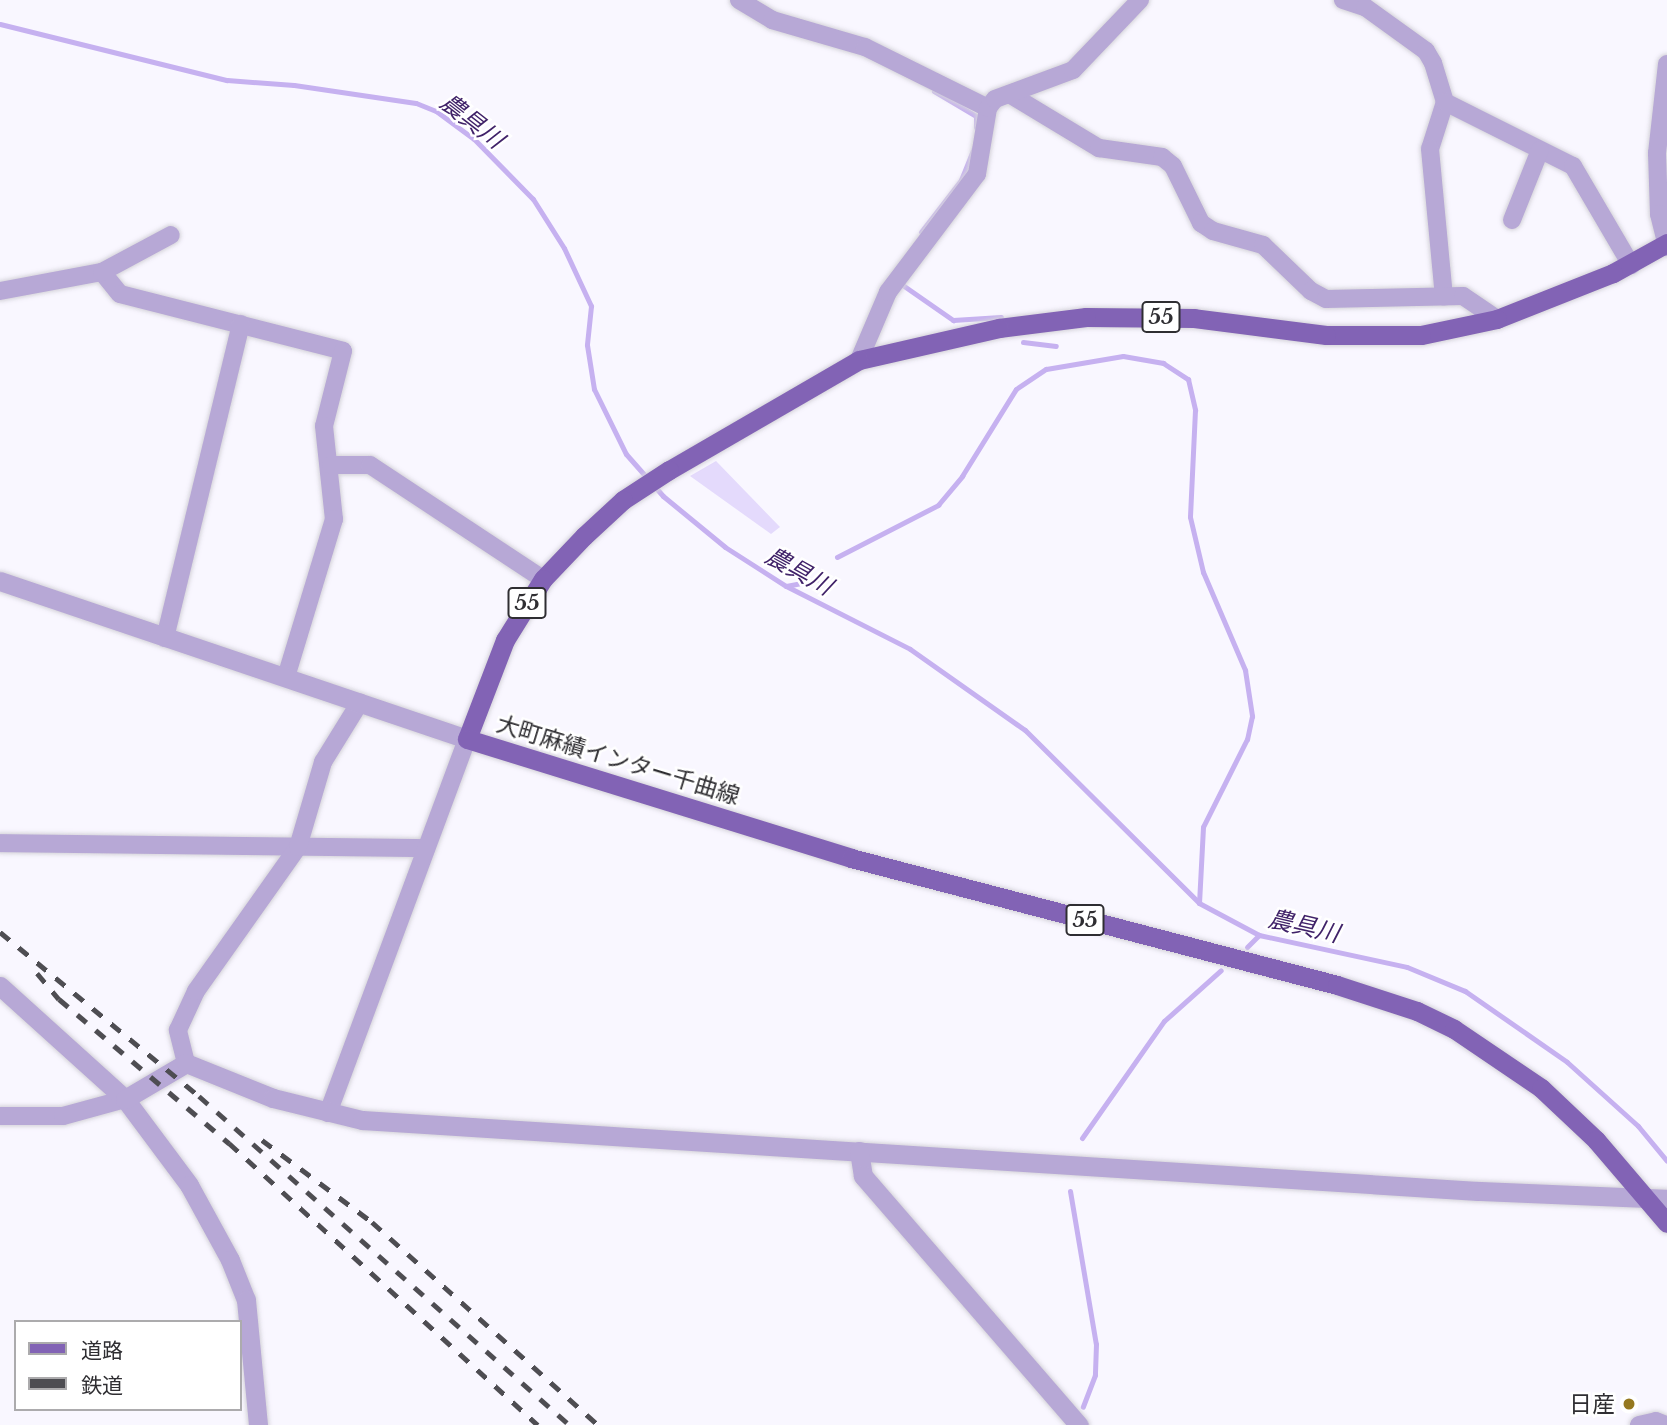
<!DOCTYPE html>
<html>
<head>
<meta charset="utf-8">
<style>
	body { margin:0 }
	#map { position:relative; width:1667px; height:1425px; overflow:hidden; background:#f9f7ff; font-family:"Libre Baskerville","Noto Sans JP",serif }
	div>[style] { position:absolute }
	.green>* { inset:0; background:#e4dafc }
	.stream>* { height:5px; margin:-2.5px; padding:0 2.5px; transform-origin:2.5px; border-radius:2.5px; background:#c6b1f0 }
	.roads { filter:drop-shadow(0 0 2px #d5d3da) drop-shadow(0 0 2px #d5d3da) }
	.minor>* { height:18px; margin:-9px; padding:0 9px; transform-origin:9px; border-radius:9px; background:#b7a8d6 }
	.tertiary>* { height:19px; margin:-9.5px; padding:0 9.5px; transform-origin:9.5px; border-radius:9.5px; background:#b7a8d6 }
	.primary>* { height:19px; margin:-9.5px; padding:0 9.5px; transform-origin:9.5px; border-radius:9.5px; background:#8263b5 }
	.rail>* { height:5px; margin-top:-2.5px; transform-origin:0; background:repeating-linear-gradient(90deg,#4e4d52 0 12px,transparent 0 24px) }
	.dots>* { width:19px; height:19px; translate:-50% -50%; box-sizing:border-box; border:4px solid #fff; border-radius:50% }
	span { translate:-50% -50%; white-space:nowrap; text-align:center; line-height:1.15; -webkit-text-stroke:5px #fff; paint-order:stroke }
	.shield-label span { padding:2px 5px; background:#fff; border:2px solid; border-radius:5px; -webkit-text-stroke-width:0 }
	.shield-label { font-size:21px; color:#2f2e32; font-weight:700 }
	.street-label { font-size:23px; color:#2f2e32 }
	.poi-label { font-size:23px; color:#2f2e32 }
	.right { translate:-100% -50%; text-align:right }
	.water-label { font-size:24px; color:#402269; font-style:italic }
	.legend { position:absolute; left:14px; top:1320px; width:228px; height:91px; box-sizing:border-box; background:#fff; border:2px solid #acabad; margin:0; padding:9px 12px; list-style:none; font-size:21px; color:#2f2e32 }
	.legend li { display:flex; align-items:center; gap:14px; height:35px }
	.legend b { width:35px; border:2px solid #acabad }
</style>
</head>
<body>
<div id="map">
	<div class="green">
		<div style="clip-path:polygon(716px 461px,780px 527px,771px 534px,690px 476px)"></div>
	</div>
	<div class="stream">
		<div style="left:0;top:24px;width:234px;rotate:13.9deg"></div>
		<div style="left:227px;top:80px;width:67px;rotate:4.3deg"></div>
		<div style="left:294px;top:85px;width:123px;rotate:8.4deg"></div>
		<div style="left:416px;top:103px;width:22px;rotate:22deg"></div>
		<div style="left:436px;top:111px;width:47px;rotate:36.4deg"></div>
		<div style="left:474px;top:139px;width:84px;rotate:45.5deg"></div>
		<div style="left:533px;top:199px;width:58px;rotate:57.7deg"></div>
		<div style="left:564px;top:248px;width:64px;rotate:65deg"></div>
		<div style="left:591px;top:306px;width:39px;rotate:96deg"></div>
		<div style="left:587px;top:345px;width:45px;rotate:81deg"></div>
		<div style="left:594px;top:389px;width:72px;rotate:63.8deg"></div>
		<div style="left:626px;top:454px;width:56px;rotate:48.6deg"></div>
		<div style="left:663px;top:496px;width:80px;rotate:39.4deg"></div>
		<div style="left:725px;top:547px;width:72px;rotate:32.6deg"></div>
		<div style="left:786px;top:586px;width:139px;rotate:26.9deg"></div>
		<div style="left:910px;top:649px;width:141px;rotate:35.2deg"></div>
		<div style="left:1025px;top:730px;width:245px;rotate:44.8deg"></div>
		<div style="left:1199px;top:903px;width:68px;rotate:28.1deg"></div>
		<div style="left:1259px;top:935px;width:151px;rotate:12.2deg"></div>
		<div style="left:1407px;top:967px;width:63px;rotate:22.5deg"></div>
		<div style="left:1465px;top:991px;width:124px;rotate:34.8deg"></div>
		<div style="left:1567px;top:1062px;width:96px;rotate:42deg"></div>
		<div style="left:1638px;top:1126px;width:45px;rotate:50.4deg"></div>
		<div style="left:934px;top:91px;width:49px;rotate:30.8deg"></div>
		<div style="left:976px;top:116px;width:11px;rotate:90deg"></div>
		<div style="left:921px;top:232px;width:66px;rotate:-52.4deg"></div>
		<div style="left:961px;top:180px;width:35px;rotate:-68deg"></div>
		<div style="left:904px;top:286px;width:60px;rotate:34.8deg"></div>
		<div style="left:953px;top:320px;width:48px;rotate:-3.6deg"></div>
		<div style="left:1023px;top:342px;width:33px;rotate:7deg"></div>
		<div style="left:837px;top:557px;width:114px;rotate:-27.2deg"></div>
		<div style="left:938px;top:505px;width:38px;rotate:-50deg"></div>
		<div style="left:962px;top:476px;width:102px;rotate:-58.2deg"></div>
		<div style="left:1016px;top:389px;width:36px;rotate:-34deg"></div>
		<div style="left:1046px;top:369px;width:78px;rotate:-9.6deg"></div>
		<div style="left:1123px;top:356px;width:41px;rotate:9.9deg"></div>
		<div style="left:1163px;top:363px;width:30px;rotate:33deg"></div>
		<div style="left:1188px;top:379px;width:32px;rotate:77deg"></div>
		<div style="left:1195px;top:410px;width:107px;rotate:92.7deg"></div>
		<div style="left:1190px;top:517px;width:57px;rotate:76.7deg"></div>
		<div style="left:1203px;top:572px;width:107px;rotate:66.8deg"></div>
		<div style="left:1245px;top:670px;width:47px;rotate:81.3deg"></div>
		<div style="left:1252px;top:716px;width:24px;rotate:102deg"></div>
		<div style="left:1247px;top:739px;width:98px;rotate:116.6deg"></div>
		<div style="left:1203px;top:827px;width:76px;rotate:93deg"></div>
		<div style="left:786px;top:586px;width:31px;rotate:-11deg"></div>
		<div style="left:1247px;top:947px;width:17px;rotate:-45deg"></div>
		<div style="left:1082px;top:1138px;width:143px;rotate:-55deg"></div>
		<div style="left:1164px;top:1021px;width:76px;rotate:-41.8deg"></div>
		<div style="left:1070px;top:1191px;width:155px;rotate:80.4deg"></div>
		<div style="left:1096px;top:1344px;width:31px;rotate:92deg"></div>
		<div style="left:1095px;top:1375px;width:34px;rotate:111deg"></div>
	</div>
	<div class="roads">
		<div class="minor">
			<div style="left:739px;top:0;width:39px;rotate:31deg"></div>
			<div style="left:772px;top:20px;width:97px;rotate:16.2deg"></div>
			<div style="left:865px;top:47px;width:137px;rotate:26.4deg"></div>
			<div style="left:1343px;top:0;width:23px;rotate:18deg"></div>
			<div style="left:1365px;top:7px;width:75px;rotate:35.8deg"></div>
			<div style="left:1426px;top:51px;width:14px;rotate:60deg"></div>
			<div style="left:1433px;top:63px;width:41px;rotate:72.9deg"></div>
			<div style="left:1445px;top:102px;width:49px;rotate:107.7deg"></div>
			<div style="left:1430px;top:149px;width:148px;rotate:84.6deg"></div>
			<div style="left:1667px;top:64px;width:90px;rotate:96.4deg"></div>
			<div style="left:1657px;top:153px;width:61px;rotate:88.1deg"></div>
			<div style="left:1659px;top:214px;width:34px;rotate:76deg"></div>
			<div style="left:1011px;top:95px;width:103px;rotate:31.1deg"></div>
			<div style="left:1099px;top:148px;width:64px;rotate:8.1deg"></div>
			<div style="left:1162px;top:157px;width:14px;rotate:39deg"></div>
			<div style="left:1173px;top:166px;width:64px;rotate:63.8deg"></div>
			<div style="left:1201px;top:223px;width:14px;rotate:34deg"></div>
			<div style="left:1213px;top:231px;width:52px;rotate:15.6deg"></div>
			<div style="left:1263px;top:245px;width:66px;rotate:43.8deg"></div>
			<div style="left:1311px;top:291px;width:17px;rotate:28deg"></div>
			<div style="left:1326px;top:299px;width:137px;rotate:-1.3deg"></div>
			<div style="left:1463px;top:296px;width:41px;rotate:34.1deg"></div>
			<div style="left:1445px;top:102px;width:143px;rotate:26.6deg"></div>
			<div style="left:1573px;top:166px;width:115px;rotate:59.6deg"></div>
			<div style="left:1512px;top:220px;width:75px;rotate:-68.2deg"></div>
			<div style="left:102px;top:272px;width:28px;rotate:51deg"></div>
			<div style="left:120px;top:294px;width:230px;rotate:14.3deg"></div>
			<div style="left:343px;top:351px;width:77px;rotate:104.2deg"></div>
			<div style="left:324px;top:426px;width:94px;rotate:83.9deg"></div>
			<div style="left:334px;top:519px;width:165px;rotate:106.9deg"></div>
			<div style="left:0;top:291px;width:104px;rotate:-10.6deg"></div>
			<div style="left:102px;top:272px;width:78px;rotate:-28.2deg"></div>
			<div style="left:859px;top:360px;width:74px;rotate:-66.9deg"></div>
			<div style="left:888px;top:292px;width:148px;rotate:-53deg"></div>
			<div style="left:977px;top:174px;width:67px;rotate:-80.5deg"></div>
			<div style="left:988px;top:108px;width:11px;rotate:-52deg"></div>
			<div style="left:995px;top:99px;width:83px;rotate:-20.4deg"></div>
			<div style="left:1073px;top:70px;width:97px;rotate:-46.3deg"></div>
			<div style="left:331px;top:465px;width:39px"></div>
			<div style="left:370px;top:465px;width:207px;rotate:33.4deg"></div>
			<div style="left:165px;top:638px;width:323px;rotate:-76.4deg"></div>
			<div style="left:0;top:843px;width:426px;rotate:0.7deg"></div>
			<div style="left:186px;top:1063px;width:34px;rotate:-104deg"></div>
			<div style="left:178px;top:1030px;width:43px;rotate:-65.2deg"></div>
			<div style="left:196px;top:991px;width:176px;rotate:-54.7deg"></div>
			<div style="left:298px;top:847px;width:89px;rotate:-73.6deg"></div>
			<div style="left:323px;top:762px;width:70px;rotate:-58.3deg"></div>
			<div style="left:328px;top:1113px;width:399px;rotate:-69.6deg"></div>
			<div style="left:0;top:1116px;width:63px"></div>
			<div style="left:63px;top:1116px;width:64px;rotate:-15.3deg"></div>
			<div style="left:1639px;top:1425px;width:17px;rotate:-13deg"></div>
			<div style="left:1656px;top:1421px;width:11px;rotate:22deg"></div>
		</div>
		<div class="tertiary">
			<div style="left:0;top:581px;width:493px;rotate:18.7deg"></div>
			<div style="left:0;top:986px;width:169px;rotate:42.1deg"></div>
			<div style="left:125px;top:1099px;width:107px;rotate:53.3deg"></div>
			<div style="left:189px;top:1185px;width:85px;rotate:61.3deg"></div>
			<div style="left:230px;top:1260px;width:43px;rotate:68.2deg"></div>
			<div style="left:246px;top:1300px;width:126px;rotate:84.5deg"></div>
			<div style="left:125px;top:1099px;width:71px;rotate:-30.5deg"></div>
			<div style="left:186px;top:1063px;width:94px;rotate:21.9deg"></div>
			<div style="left:273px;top:1098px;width:92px;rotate:13.9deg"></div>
			<div style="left:362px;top:1120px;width:1118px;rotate:3.64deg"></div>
			<div style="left:1478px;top:1191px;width:189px;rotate:2.4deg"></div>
			<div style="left:859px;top:1151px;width:25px;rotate:81deg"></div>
			<div style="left:863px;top:1176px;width:330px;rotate:49.1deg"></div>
		</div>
		<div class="primary">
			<div style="left:1667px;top:243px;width:62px;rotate:150.9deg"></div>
			<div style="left:1613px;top:273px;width:125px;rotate:158.4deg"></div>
			<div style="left:1497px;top:319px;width:78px;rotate:168.1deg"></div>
			<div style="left:1421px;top:335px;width:95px;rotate:180deg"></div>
			<div style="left:1326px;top:335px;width:133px;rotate:-172.7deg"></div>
			<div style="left:1194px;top:318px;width:108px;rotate:-179.5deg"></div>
			<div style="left:1086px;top:317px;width:88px;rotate:172.8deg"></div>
			<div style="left:999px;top:328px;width:144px;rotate:167.1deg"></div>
			<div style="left:859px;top:360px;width:220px;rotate:149.9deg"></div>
			<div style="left:669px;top:470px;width:55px;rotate:146.9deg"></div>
			<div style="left:623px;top:500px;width:53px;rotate:137.3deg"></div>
			<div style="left:584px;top:536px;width:59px;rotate:133.6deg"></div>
			<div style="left:543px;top:579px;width:72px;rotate:121.9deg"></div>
			<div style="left:505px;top:640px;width:106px;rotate:111deg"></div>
			<div style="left:467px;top:739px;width:402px;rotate:17.2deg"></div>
			<div style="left:851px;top:858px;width:502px;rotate:14.64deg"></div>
			<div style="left:1337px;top:985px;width:84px;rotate:18deg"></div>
			<div style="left:1417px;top:1011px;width:41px;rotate:25.9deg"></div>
			<div style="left:1454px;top:1029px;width:105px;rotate:34.1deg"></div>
			<div style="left:1541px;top:1088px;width:76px;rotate:43.4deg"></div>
			<div style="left:1596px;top:1140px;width:109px;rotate:49.5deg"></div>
		</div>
	</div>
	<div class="rail">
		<div style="left:0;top:932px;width:258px;rotate:39.5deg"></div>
		<div style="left:199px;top:1096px;width:496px;rotate:41.6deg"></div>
		<div style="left:37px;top:973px;width:34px;rotate:50deg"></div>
		<div style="left:59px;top:999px;width:223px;rotate:40.3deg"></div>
		<div style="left:229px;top:1143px;width:418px;rotate:42.4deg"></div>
		<div style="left:262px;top:1140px;width:137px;rotate:36.7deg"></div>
		<div style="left:372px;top:1222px;width:304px;rotate:41.9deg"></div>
	</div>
	<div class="dots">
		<div style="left:1629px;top:1404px;background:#95781f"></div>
	</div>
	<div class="shield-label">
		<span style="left:1161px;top:317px">55</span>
		<span style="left:527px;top:603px">55</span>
		<span style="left:1085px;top:920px">55</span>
	</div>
	<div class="street-label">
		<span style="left:618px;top:760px;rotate:17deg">大町麻績インター千曲線</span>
	</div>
	<div class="poi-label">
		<span class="right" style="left:1615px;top:1404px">日産</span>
	</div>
	<div class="water-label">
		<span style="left:472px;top:121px;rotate:38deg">農具川</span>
		<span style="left:799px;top:571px;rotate:29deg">農具川</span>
		<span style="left:1304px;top:926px;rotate:13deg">農具川</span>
	</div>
	<ul class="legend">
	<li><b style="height:9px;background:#8263b5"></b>道路</li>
	<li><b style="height:9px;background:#4e4d52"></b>鉄道</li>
	</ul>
</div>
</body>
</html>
